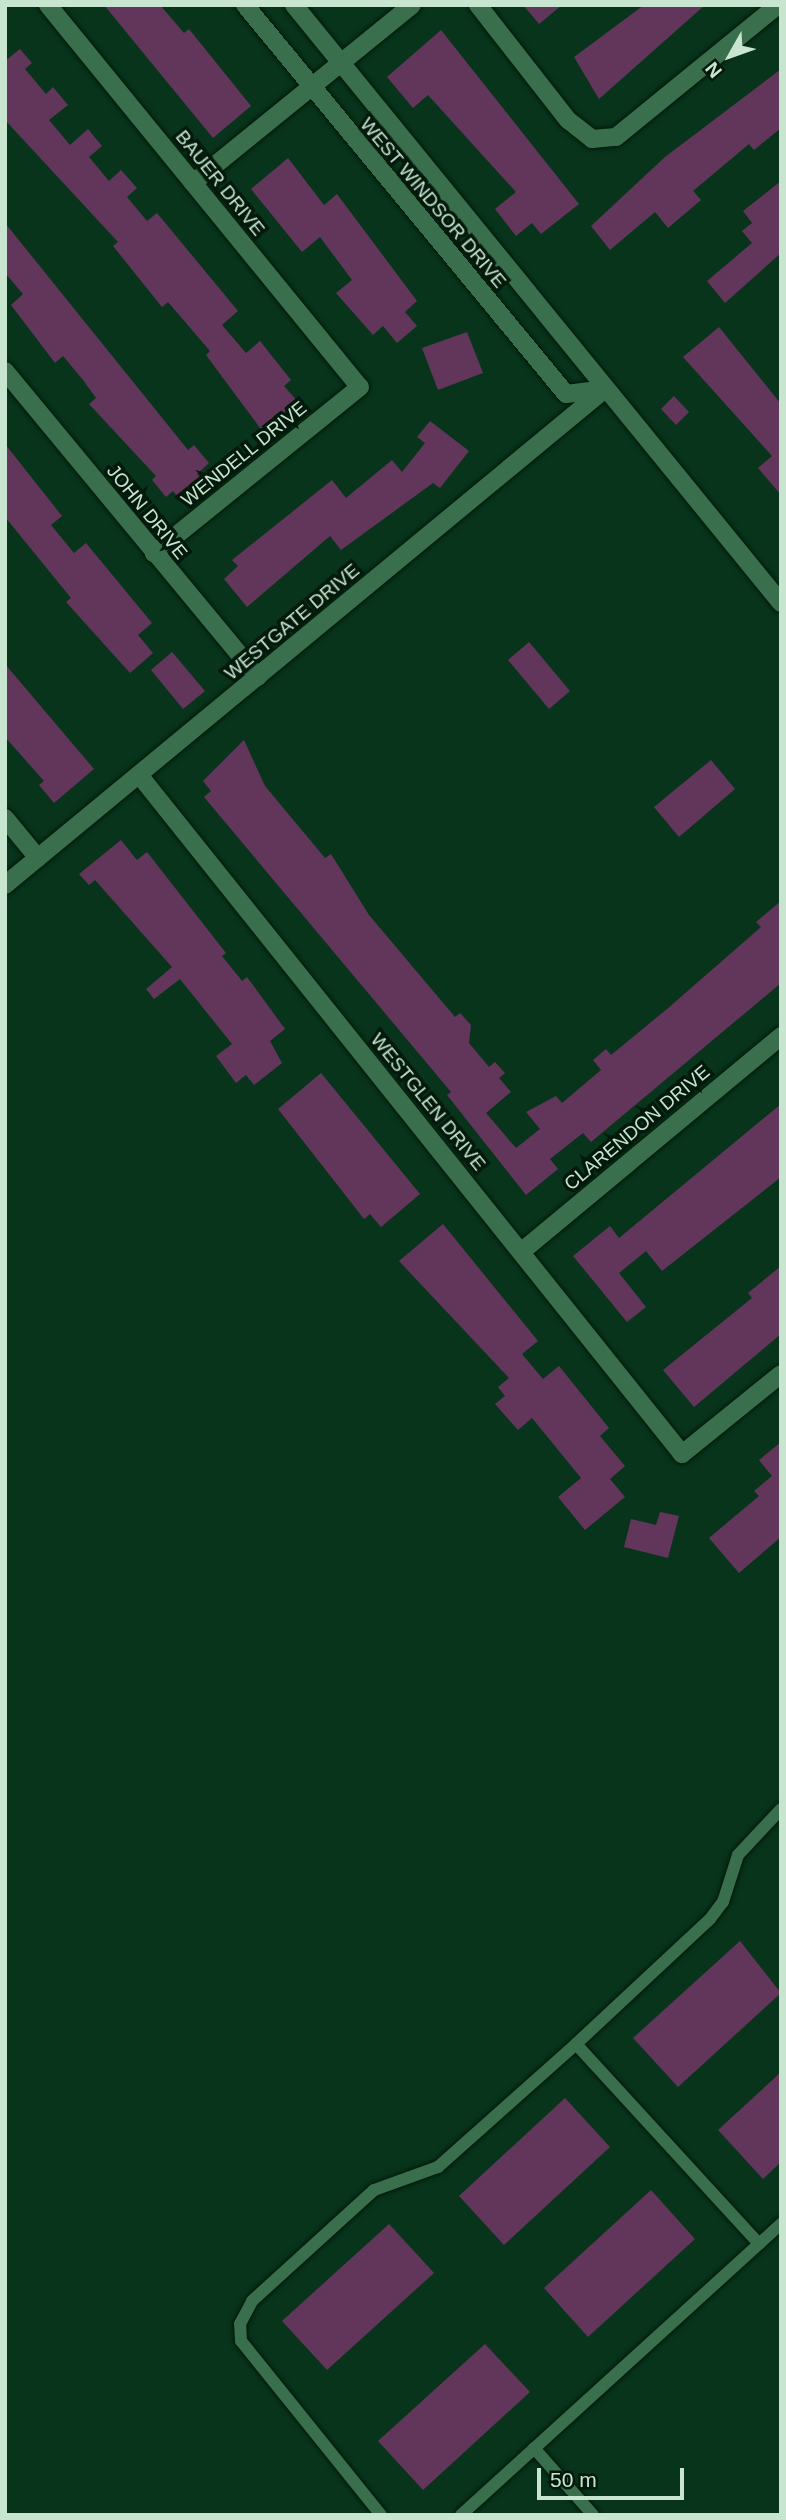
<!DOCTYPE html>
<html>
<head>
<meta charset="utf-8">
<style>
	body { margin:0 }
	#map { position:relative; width:786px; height:2520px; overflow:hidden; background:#08341c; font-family:Arial,sans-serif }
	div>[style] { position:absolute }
	.building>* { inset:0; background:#62365a }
	.roads { filter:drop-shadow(0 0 2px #001a09) drop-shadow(0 0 2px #001a09) }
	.service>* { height:12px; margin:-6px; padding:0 6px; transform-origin:6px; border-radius:6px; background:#396f4d }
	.minor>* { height:18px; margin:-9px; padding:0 9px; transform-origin:9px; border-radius:9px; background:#396f4d }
	.tertiary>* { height:18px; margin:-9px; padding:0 9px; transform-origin:9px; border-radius:9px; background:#396f4d }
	span { translate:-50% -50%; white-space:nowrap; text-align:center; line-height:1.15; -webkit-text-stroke:7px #03190b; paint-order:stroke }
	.street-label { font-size:19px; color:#c8e5d0 }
	.frame { position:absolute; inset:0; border:7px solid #c8e5d0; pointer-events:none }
	.north { position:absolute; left:695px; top:21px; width:70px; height:70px; -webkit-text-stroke:5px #03190b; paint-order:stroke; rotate:230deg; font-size:19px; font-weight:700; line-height:28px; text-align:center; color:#c8e5d0 }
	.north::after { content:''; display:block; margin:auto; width:24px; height:32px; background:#c8e5d0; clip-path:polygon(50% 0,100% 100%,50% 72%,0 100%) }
	.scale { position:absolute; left:537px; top:2468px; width:147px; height:32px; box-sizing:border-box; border:4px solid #c8e5d0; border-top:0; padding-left:9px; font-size:21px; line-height:24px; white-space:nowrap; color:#c8e5d0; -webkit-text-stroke:5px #03190b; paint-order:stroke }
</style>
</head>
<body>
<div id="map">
	<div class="building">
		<div style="clip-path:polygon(104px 5px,160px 5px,184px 33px,189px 29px,251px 106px,213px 138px)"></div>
		<div style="clip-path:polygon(523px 5px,562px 5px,539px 24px)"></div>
		<div style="clip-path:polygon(644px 5px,705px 5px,599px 99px,574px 57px)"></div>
		<div style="clip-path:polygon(441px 30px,579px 204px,541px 234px,532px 223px,516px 236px,495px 209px,516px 192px,428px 95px,413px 108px,387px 77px)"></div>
		<div style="clip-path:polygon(20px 49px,32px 63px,25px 69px,46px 94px,53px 87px,68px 105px,49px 120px,70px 145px,88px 129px,102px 146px,89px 157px,109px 181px,121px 170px,137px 188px,127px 197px,147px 221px,157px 213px,238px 311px,222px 325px,246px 353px,260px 341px,291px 380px,284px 386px,298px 402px,263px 432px,206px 355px,210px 351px,168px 302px,162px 307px,113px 246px,118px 242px,5px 120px,5px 61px)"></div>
		<div style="clip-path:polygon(781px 69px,781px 128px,754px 150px,749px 144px,693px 191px,701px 200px,668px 228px,655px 212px,610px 250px,591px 226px,665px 157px)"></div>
		<div style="clip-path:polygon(288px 158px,324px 205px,337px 194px,417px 301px,405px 312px,417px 326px,397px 343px,383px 326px,373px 335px,336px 293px,352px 280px,320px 237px,302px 252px,251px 189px)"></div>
		<div style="clip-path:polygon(781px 181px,781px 253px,725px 303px,707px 281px,752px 243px,742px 231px,752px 223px,743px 211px)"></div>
		<div style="clip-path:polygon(5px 223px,188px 450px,194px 445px,209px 463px,197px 474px,206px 484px,183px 503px,173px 491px,166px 497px,152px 480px,156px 476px,89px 404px,96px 398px,83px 380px,63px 356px,55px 363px,11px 305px,23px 294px,5px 273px)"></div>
		<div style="clip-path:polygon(719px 327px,781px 404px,781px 495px,758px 468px,772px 456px,683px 357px)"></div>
		<div style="clip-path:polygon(467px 332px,483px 373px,438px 390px,422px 348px)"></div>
		<div style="clip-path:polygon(674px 396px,689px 412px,676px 425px,661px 409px)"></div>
		<div style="clip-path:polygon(430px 421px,469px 451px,440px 488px,433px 483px,341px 550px,330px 536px,247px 607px,224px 579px,238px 566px,232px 560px,332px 480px,346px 498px,392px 460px,402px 472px,425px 443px,417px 437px)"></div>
		<div style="clip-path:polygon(5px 444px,62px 516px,51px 525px,74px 553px,86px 543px,152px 623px,138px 635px,153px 653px,130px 673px,66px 602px,71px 598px,5px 517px)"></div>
		<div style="clip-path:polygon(529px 642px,570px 691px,549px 709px,508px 660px)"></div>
		<div style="clip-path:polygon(172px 652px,205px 691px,183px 709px,151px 670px)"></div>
		<div style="clip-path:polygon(5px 664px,94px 769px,54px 803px,39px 785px,44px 781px,5px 737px)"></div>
		<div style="clip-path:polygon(244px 740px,265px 786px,325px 858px,331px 854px,369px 915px,455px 1017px,460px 1013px,471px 1025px,469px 1043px,489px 1067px,495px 1062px,505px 1073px,499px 1078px,511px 1092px,486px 1113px,516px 1148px,540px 1129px,526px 1112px,556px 1096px,562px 1103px,601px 1070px,593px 1060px,606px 1049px,611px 1055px,667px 1009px,761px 927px,756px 922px,781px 901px,781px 983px,591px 1142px,583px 1133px,550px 1159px,558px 1169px,526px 1195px,447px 1095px,451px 1092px,204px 797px,211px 791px,203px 781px)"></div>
		<div style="clip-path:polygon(711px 760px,735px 789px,679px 837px,654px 807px)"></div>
		<div style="clip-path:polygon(121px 840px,137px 860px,147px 852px,226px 953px,222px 956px,242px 981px,247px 977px,285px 1029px,270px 1041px,282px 1063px,254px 1085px,246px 1075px,236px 1083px,216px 1056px,232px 1044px,180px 979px,154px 999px,146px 989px,172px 967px,95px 880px,89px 885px,79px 874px)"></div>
		<div style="clip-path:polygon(321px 1073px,420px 1194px,381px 1227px,370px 1214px,364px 1219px,278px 1109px)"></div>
		<div style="clip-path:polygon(781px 1104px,781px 1177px,662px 1271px,646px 1251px,619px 1273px,646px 1307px,627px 1322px,573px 1256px,610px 1226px,619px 1238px)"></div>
		<div style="clip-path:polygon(443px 1224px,538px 1341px,522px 1354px,543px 1379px,559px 1366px,609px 1428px,600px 1436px,625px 1466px,610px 1479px,625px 1497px,585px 1530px,558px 1497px,581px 1478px,532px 1418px,518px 1430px,495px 1404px,505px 1396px,498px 1387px,509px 1378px,399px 1261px)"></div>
		<div style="clip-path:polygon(781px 1266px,781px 1334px,694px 1407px,663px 1370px,752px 1298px,748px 1293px)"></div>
		<div style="clip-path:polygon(781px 1442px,781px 1537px,739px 1573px,709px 1538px,759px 1496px,754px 1491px,772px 1476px,759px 1460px)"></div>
		<div style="clip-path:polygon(660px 1512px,679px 1516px,668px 1558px,624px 1547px,631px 1519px,656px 1525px)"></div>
		<div style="clip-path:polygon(740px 1941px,781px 1993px,678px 2087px,633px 2038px)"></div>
		<div style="clip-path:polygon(781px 2072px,781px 2162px,763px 2179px,718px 2130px)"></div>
		<div style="clip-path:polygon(565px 2098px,610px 2147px,504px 2245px,459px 2196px)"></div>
		<div style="clip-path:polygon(651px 2190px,695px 2239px,588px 2337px,544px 2288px)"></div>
		<div style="clip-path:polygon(389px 2224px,434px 2273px,327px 2370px,282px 2321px)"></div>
		<div style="clip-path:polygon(485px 2344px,530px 2392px,423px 2490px,378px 2441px)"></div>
	</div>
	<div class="roads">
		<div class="service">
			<div style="left:576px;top:2044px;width:271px;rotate:47.5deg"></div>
			<div style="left:534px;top:2448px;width:89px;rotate:48.6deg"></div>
			<div style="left:381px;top:2515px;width:223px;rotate:-128.8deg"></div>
			<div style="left:241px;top:2341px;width:17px;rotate:-93deg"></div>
			<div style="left:240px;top:2324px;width:26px;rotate:-62deg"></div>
			<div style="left:252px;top:2301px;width:165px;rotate:-42.3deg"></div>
			<div style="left:374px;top:2190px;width:68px;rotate:-19.8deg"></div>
			<div style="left:438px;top:2167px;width:185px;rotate:-41.7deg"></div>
			<div style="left:576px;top:2044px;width:183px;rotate:-43deg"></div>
			<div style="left:710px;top:1919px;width:21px;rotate:-53deg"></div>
			<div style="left:723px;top:1902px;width:49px;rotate:-72.3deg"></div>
			<div style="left:738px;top:1855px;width:63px;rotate:-46.9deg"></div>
			<div style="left:461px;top:2515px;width:433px;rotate:-42.3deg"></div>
		</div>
		<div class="minor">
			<div style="left:48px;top:5px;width:493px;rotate:50.8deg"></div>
			<div style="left:360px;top:387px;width:265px;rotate:141.1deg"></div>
			<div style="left:478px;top:5px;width:146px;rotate:52deg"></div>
			<div style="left:568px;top:120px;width:31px;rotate:38deg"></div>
			<div style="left:592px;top:139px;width:24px;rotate:-5deg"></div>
			<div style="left:616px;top:137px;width:209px;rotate:-39.2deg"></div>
			<div style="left:193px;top:183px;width:282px;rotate:-39.1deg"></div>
			<div style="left:5px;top:371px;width:397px;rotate:50.4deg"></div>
			<div style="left:140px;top:776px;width:868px;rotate:51.36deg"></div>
			<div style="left:682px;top:1454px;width:127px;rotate:-38.9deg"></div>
			<div style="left:5px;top:818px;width:52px;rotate:50.5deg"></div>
			<div style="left:5px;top:885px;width:778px;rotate:-39.58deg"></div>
			<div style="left:521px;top:1252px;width:338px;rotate:-39.7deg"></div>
		</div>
		<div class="tertiary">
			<div style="left:245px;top:5px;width:504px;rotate:50.47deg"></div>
			<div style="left:566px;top:394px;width:39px;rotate:-7deg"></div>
			<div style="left:294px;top:5px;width:771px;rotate:50.84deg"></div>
		</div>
	</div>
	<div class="street-label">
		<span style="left:220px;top:183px;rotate:51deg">BAUER DRIVE</span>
		<span style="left:433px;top:203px;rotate:50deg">WEST WINDSOR DRIVE</span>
		<span style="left:244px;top:454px;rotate:-39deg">WENDELL DRIVE</span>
		<span style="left:147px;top:512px;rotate:51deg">JOHN DRIVE</span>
		<span style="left:292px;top:622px;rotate:-40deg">WESTGATE DRIVE</span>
		<span style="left:428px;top:1102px;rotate:51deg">WESTGLEN DRIVE</span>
		<span style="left:637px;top:1128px;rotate:-40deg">CLARENDON DRIVE</span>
	</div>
	<div class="frame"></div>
	<div class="north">N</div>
	<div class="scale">50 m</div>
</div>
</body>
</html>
